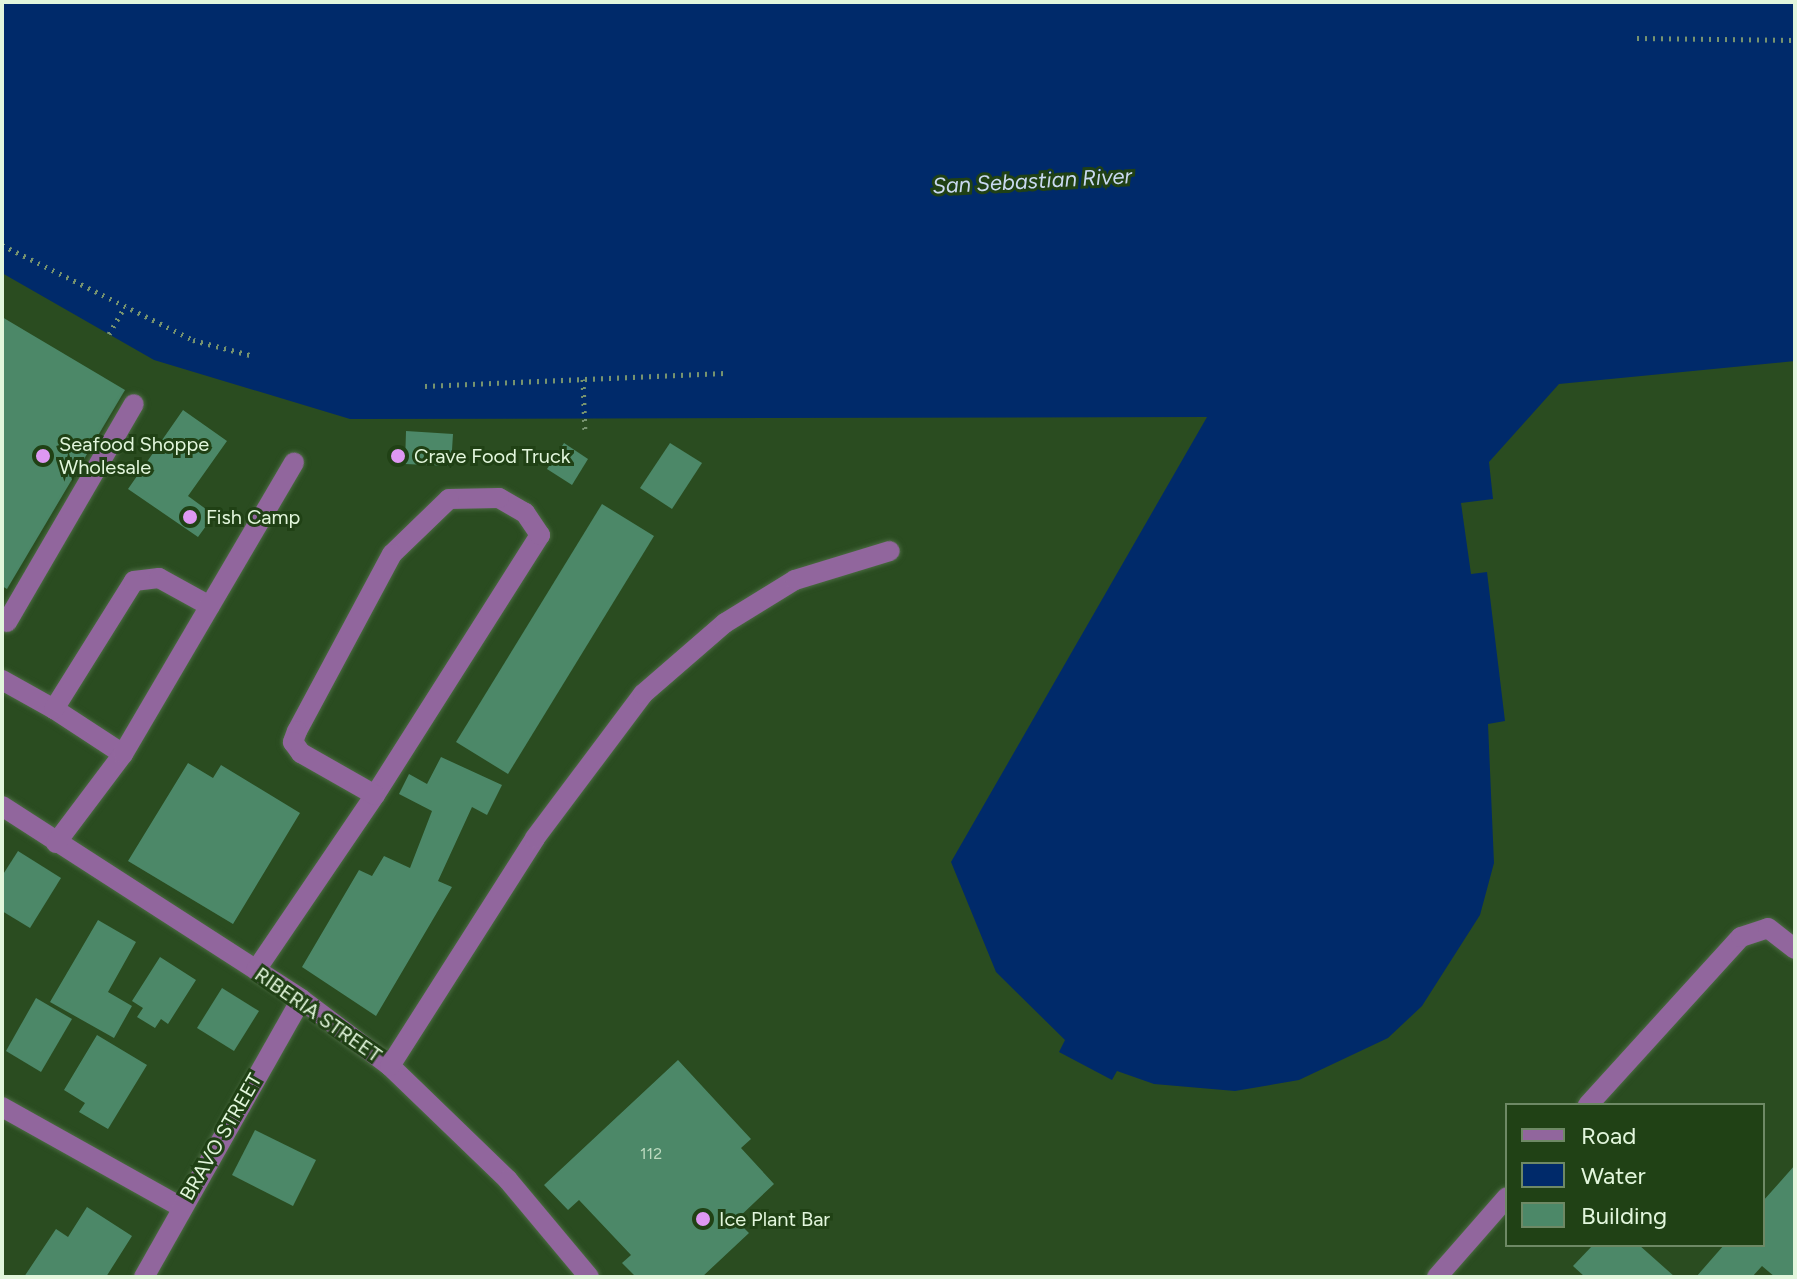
<!DOCTYPE html>
<html>
<head>
<meta charset="utf-8">
<style>
	body { margin:0 }
	#map { position:relative; width:1797px; height:1279px; overflow:hidden; background:#2a4c20; font-family:Figtree,sans-serif }
	div>[style] { position:absolute }
	.water>* { inset:0; background:#002a6a }
	.building>* { inset:0; background:#4c8868 }
	.path>* { height:5px; margin-top:-2.5px; transform-origin:0; background:repeating-linear-gradient(90deg,#77936f 0 2px,transparent 0 8px) }
	.roads { filter:drop-shadow(0 0 2px #4b6b42) drop-shadow(0 0 2px #4b6b42) }
	.minor>* { height:20px; margin:-10px; padding:0 10px; transform-origin:10px; border-radius:10px; background:#91669d }
	.dots>* { width:22px; height:22px; translate:-50% -50%; box-sizing:border-box; border:4px solid #204115; border-radius:50% }
	span { translate:-50% -50%; white-space:nowrap; text-align:center; line-height:1.15; -webkit-text-stroke:6px #204115; paint-order:stroke }
	.number-label { font-size:16px; color:#bcdabf }
	.number-label span { -webkit-text-stroke-width:0 }
	.poi-label { font-size:20px; color:#e2f6dc }
	.left { translate:0 -50%; text-align:left }
	.street-label { font-size:20px; color:#e2f6dc }
	.water-label { font-size:22px; color:#cad9f1; font-style:italic }
	.frame { position:absolute; inset:0; border:4px solid #e2f6dc; pointer-events:none }
	.legend { position:absolute; left:1505px; top:1103px; width:260px; height:144px; box-sizing:border-box; background:#204115; border:2px solid #6e8965; margin:0; padding:10px 14px; list-style:none; font-size:24px; color:#e2f6dc }
	.legend li { display:flex; align-items:center; gap:16px; height:40px }
	.legend b { width:40px; border:2px solid #6e8965 }
</style>
</head>
<body>
<div id="map">
	<div class="water">
		<div style="clip-path:polygon(2px 2px,1795px 2px,1795px 361px,1559px 384px,1489px 462px,1493px 499px,1461px 503px,1471px 574px,1487px 572px,1505px 721px,1488px 724px,1494px 863px,1480px 915px,1422px 1006px,1388px 1038px,1299px 1080px,1235px 1091px,1154px 1084px,1117px 1071px,1112px 1080px,1059px 1052px,1065px 1040px,996px 972px,951px 862px,1207px 417px,350px 419px,154px 360px,2px 273px)"></div>
	</div>
	<div class="building">
		<div style="clip-path:polygon(2px 317px,125px 390px,7px 589px,2px 586px)"></div>
		<div style="clip-path:polygon(183px 410px,227px 441px,188px 496px,214px 515px,198px 537px,128px 489px)"></div>
		<div style="clip-path:polygon(406px 431px,453px 434px,451px 466px,405px 464px)"></div>
		<div style="clip-path:polygon(564px 443px,588px 459px,572px 485px,547px 469px)"></div>
		<div style="clip-path:polygon(670px 443px,702px 463px,672px 509px,640px 488px)"></div>
		<div style="clip-path:polygon(602px 504px,654px 536px,508px 774px,456px 742px)"></div>
		<div style="clip-path:polygon(441px 757px,502px 785px,487px 815px,472px 807px,438px 881px,452px 887px,376px 1016px,302px 967px,359px 870px,372px 876px,384px 856px,410px 868px,432px 811px,399px 794px,409px 774px,427px 784px)"></div>
		<div style="clip-path:polygon(188px 763px,213px 778px,221px 765px,300px 813px,233px 924px,128px 861px)"></div>
		<div style="clip-path:polygon(18px 851px,61px 878px,30px 928px,2px 911px,2px 876px)"></div>
		<div style="clip-path:polygon(98px 920px,136px 942px,108px 992px,132px 1006px,114px 1038px,50px 1002px)"></div>
		<div style="clip-path:polygon(160px 957px,196px 980px,168px 1024px,161px 1019px,155px 1028px,137px 1017px,143px 1008px,132px 1001px)"></div>
		<div style="clip-path:polygon(222px 988px,259px 1011px,234px 1051px,197px 1028px)"></div>
		<div style="clip-path:polygon(36px 998px,72px 1019px,41px 1072px,6px 1051px)"></div>
		<div style="clip-path:polygon(97px 1035px,147px 1065px,108px 1129px,79px 1112px,85px 1103px,64px 1090px)"></div>
		<div style="clip-path:polygon(678px 1060px,751px 1139px,741px 1148px,774px 1184px,736px 1220px,749px 1233px,702px 1277px,636px 1277px,622px 1263px,631px 1255px,579px 1200px,568px 1210px,544px 1185px)"></div>
		<div style="clip-path:polygon(255px 1130px,316px 1160px,293px 1206px,232px 1175px)"></div>
		<div style="clip-path:polygon(1795px 1165px,1795px 1277px,1775px 1277px,1762px 1266px,1752px 1277px,1696px 1277px,1724px 1245px,1763px 1245px,1763px 1201px)"></div>
		<div style="clip-path:polygon(87px 1207px,132px 1236px,106px 1277px,24px 1277px,56px 1229px,68px 1237px)"></div>
		<div style="clip-path:polygon(1593px 1245px,1639px 1245px,1675px 1277px,1585px 1277px,1573px 1266px)"></div>
	</div>
	<div class="path">
		<div style="left:1637px;top:38px;width:158px;rotate:0.7deg"></div>
		<div style="left:2px;top:245px;width:213px;rotate:26.4deg"></div>
		<div style="left:193px;top:340px;width:63px;rotate:14.7deg"></div>
		<div style="left:109px;top:334px;width:32px;rotate:-60deg"></div>
		<div style="left:583px;top:379px;width:55px;rotate:87.9deg"></div>
		<div style="left:425px;top:386px;width:300px;rotate:-2.5deg"></div>
	</div>
	<div class="roads">
		<div class="minor">
			<div style="left:7px;top:622px;width:252px;rotate:-59.8deg"></div>
			<div style="left:2px;top:680px;width:60px;rotate:29.1deg"></div>
			<div style="left:123px;top:754px;width:82px;rotate:-146.9deg"></div>
			<div style="left:54px;top:709px;width:151px;rotate:-58deg"></div>
			<div style="left:134px;top:581px;width:25px;rotate:-7deg"></div>
			<div style="left:159px;top:578px;width:58px;rotate:28.8deg"></div>
			<div style="left:2px;top:806px;width:356px;rotate:32.8deg"></div>
			<div style="left:301px;top:999px;width:111px;rotate:37deg"></div>
			<div style="left:390px;top:1066px;width:164px;rotate:44deg"></div>
			<div style="left:508px;top:1180px;width:126px;rotate:50.1deg"></div>
			<div style="left:56px;top:843px;width:111px;rotate:-53deg"></div>
			<div style="left:123px;top:754px;width:338px;rotate:-59.6deg"></div>
			<div style="left:256px;top:970px;width:212px;rotate:-55.8deg"></div>
			<div style="left:375px;top:795px;width:308px;rotate:-57.6deg"></div>
			<div style="left:540px;top:535px;width:27px;rotate:-124deg"></div>
			<div style="left:525px;top:513px;width:30px;rotate:-150deg"></div>
			<div style="left:499px;top:498px;width:50px;rotate:178.9deg"></div>
			<div style="left:449px;top:499px;width:79px;rotate:136deg"></div>
			<div style="left:392px;top:554px;width:201px;rotate:118.2deg"></div>
			<div style="left:297px;top:731px;width:12px;rotate:110deg"></div>
			<div style="left:293px;top:742px;width:14px;rotate:54deg"></div>
			<div style="left:301px;top:753px;width:85px;rotate:29.6deg"></div>
			<div style="left:390px;top:1066px;width:270px;rotate:-57.5deg"></div>
			<div style="left:535px;top:838px;width:180px;rotate:-53.1deg"></div>
			<div style="left:643px;top:694px;width:108px;rotate:-40.9deg"></div>
			<div style="left:725px;top:623px;width:82px;rotate:-31.6deg"></div>
			<div style="left:795px;top:580px;width:99px;rotate:-17deg"></div>
			<div style="left:1588px;top:1105px;width:227px;rotate:-47.7deg"></div>
			<div style="left:1741px;top:937px;width:28px;rotate:-18deg"></div>
			<div style="left:1768px;top:928px;width:34px;rotate:38deg"></div>
			<div style="left:2px;top:1107px;width:205px;rotate:29.2deg"></div>
			<div style="left:144px;top:1277px;width:319px;rotate:-60.5deg"></div>
			<div style="left:1437px;top:1277px;width:106px;rotate:-48.8deg"></div>
		</div>
	</div>
	<div class="dots">
		<div style="left:43px;top:456px;background:#de98f2"></div>
		<div style="left:398px;top:456px;background:#de98f2"></div>
		<div style="left:190px;top:517px;background:#de98f2"></div>
		<div style="left:703px;top:1219px;background:#de98f2"></div>
	</div>
	<div class="number-label">
		<span style="left:651px;top:1154px">112</span>
	</div>
	<div class="poi-label">
		<span class="left" style="left:59px;top:456px">Seafood Shoppe<br>Wholesale</span>
		<span class="left" style="left:414px;top:456px">Crave Food Truck</span>
		<span class="left" style="left:206px;top:517px">Fish Camp</span>
		<span class="left" style="left:719px;top:1219px">Ice Plant Bar</span>
	</div>
	<div class="street-label">
		<span style="left:318px;top:1015px;rotate:35deg">RIBERIA STREET</span>
		<span style="left:221px;top:1137px;rotate:-60deg">BRAVO STREET</span>
	</div>
	<div class="water-label">
		<span style="left:1032px;top:181px;rotate:-3deg">San Sebastian River</span>
	</div>
	<div class="frame"></div>
	<ul class="legend">
	<li><b style="height:10px;background:#91669d"></b>Road</li>
	<li><b style="height:22px;background:#002a6a"></b>Water</li>
	<li><b style="height:22px;background:#4c8868"></b>Building</li>
	</ul>
</div>
</body>
</html>
